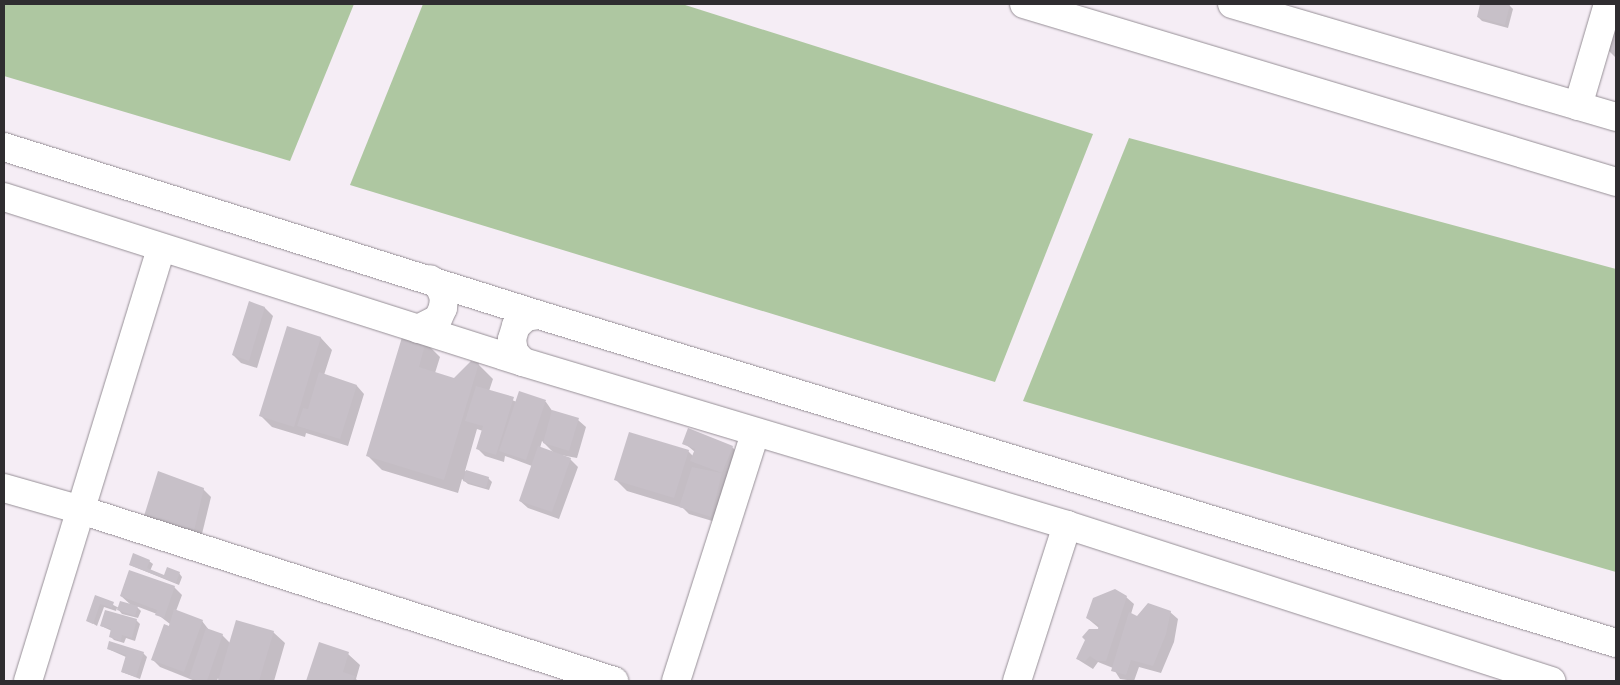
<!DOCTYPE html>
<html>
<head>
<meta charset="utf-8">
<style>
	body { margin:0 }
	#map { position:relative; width:1620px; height:685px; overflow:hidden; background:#f5edf5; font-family:Barlow,sans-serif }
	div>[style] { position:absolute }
	.green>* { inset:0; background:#aec7a1 }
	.shadow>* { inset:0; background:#0003 }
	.building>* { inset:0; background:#c7c0c8 }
	.roads { filter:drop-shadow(0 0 1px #968f96) drop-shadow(0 0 1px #968f96) }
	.minor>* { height:28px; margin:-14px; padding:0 14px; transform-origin:14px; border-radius:14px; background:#fff }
	.major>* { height:28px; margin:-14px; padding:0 14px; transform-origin:14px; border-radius:14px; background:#fff }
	span { translate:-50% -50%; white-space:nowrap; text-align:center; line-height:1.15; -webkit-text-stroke:4px #fefdfe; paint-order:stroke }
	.frame { position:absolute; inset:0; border:5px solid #2f2d30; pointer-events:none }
</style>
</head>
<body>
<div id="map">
	<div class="green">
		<div style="clip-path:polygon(4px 4px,354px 4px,290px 161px,4px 76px)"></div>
		<div style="clip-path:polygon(423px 4px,682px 4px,1093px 134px,995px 382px,350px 185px)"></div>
		<div style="clip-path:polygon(1129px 138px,1616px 269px,1616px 572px,1023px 401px)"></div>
	</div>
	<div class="shadow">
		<div style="clip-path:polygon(1482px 4px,1509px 5px,1513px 9px,1508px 28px,1482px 21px,1478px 17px)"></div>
		<div style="clip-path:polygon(1616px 10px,1616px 58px,1606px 48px)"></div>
		<div style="clip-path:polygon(249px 303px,265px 308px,273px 316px,257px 368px,241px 363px,233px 355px)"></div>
		<div style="clip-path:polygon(288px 328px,321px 338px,332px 350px,324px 375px,357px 386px,364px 394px,348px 446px,306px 433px,305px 437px,272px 427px,261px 416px)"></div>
		<div style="clip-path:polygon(evenodd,425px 342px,440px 357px,435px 373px,454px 379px,478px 364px,493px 379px,489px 391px,517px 402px,520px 393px,546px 402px,553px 412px,578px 420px,586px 427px,577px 458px,555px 454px,570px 459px,578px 467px,559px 519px,528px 508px,520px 501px,532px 466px,505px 456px,504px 462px,485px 456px,478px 449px,483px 431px,477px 429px,465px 471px,488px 478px,492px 482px,489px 490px,468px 484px,462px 479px,458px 493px,382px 470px,368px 456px,425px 342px,542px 441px,555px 454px,540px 448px,542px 441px)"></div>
		<div style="clip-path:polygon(684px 443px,732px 447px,740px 455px,719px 523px,689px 514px,683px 508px,627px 491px,616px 480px,688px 451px,693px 456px,695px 452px)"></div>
		<div style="clip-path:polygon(203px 489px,211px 497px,201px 538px,146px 516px)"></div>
		<div style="clip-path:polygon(149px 561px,153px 564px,150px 571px,165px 576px,179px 573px,182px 577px,179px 585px,130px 565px)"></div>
		<div style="clip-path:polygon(174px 587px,182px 595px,176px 611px,202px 621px,209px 630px,222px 635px,230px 643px,273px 632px,285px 643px,274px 681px,219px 681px,218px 678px,217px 681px,195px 681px,160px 667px,152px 659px,170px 624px,157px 614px,136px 606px,141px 611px,138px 618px,122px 614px,117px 608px,116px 611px,104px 607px,97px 626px,87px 620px,96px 596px,119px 608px,131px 605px,121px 596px)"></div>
		<div style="clip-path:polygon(1126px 597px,1134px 604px,1131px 614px,1137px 618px,1170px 612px,1178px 619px,1174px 642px,1161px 673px,1139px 667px,1134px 681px,1120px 679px,1113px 668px,1098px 662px,1093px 669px,1077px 659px,1099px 628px,1087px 618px)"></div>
		<div style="clip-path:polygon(136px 620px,140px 624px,135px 641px,126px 638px,124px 643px,114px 640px,110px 636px,112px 631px,101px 626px)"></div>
		<div style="clip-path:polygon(320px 644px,348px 654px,360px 665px,356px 679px,358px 681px,307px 681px)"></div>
		<div style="clip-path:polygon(108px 649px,143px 653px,147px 657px,140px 679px,122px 672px,126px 657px)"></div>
	</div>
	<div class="building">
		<div style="clip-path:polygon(1480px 4px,1510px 4px,1505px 25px,1477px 17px)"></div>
		<div style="clip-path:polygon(1616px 8px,1616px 51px,1605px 48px)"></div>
		<div style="clip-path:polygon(249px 301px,265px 307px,249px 361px,232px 355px)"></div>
		<div style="clip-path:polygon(287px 326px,321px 337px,294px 427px,259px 416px)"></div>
		<div style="clip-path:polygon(403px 334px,426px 341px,419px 367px,454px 378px,471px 361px,479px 363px,444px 480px,366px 456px)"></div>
		<div style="clip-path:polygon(319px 372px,357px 385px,340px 439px,297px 426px,303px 408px,308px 409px)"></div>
		<div style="clip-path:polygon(476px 386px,514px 397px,496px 455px,476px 449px,483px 426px,465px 421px)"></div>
		<div style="clip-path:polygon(519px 391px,546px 400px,526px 460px,499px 451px)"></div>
		<div style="clip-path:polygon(552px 410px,579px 418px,569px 451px,543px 443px)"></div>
		<div style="clip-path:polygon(688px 428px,733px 446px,722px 473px,690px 461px,695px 449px,682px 444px)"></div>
		<div style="clip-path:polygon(629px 432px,689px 450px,674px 498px,614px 480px)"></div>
		<div style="clip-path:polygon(538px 446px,571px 458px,552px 512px,519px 501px)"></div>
		<div style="clip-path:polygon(692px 467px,722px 473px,711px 517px,679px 507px)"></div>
		<div style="clip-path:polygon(466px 470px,489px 477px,486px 488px,463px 481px)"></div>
		<div style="clip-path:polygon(158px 471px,204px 488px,194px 531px,144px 516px)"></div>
		<div style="clip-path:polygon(133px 553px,150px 560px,147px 568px,164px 575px,167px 567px,180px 572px,176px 583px,129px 565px)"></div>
		<div style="clip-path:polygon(129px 570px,175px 586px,164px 618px,155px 615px,157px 610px,120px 596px)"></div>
		<div style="clip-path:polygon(1115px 589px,1127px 596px,1106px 661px,1097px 661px,1090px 656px,1085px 661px,1076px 659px,1085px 640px,1082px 637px,1089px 629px,1098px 629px,1099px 625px,1086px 618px,1093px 598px)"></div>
		<div style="clip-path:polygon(95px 595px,114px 602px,112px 608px,100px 604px,93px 624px,86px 621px)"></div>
		<div style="clip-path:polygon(120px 601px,138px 606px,135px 616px,117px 610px)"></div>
		<div style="clip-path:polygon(1148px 603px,1171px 611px,1166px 634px,1153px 666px,1131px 660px,1126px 675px,1111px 671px,1129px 612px,1137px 616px)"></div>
		<div style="clip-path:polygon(174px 609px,203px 620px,184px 672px,151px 660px,164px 624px,169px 626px)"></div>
		<div style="clip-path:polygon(105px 610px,137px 619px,132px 638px,122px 635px,121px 641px,109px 637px,111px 629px,100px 626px)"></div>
		<div style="clip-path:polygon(236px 620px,274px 631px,259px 681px,218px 681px)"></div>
		<div style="clip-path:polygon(206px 628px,223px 634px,207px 681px,200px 681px,189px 678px)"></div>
		<div style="clip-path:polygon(109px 641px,144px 652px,136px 677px,121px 672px,126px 655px,107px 649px)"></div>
		<div style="clip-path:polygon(319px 642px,349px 652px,343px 672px,355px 676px,353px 681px,306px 681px)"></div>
	</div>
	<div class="roads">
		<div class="minor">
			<div style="left:1578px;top:106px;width:106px;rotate:-73.6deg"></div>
			<div style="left:4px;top:147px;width:561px;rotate:17.43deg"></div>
			<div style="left:539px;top:315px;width:1126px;rotate:16.94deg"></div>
			<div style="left:4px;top:197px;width:545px;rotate:17.64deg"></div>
			<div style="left:523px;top:362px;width:568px;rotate:16.68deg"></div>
			<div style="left:1067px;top:525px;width:509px;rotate:17.86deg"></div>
			<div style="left:418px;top:329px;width:22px;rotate:-27deg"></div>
			<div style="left:438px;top:319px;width:12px;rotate:-66deg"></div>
			<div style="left:443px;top:308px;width:11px;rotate:-85deg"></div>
			<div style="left:444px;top:297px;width:12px;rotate:-114deg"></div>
			<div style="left:439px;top:286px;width:11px;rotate:-142deg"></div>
			<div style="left:523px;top:362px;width:13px;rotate:-132deg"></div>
			<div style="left:514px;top:352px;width:13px;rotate:-99deg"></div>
			<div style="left:512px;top:339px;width:14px;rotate:-73deg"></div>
			<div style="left:516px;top:326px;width:13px;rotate:-42deg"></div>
			<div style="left:526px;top:317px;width:13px;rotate:-9deg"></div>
			<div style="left:4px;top:488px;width:80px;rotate:15.9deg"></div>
			<div style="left:81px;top:510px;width:560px;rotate:17.79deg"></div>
			<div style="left:28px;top:681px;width:453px;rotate:-72.9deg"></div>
			<div style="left:676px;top:681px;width:260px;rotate:-72.3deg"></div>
			<div style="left:1017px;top:681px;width:164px;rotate:-72.2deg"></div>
		</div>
		<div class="major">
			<div style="left:1024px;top:4px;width:618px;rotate:16.73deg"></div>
			<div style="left:1232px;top:4px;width:400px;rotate:16.4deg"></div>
		</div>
	</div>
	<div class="frame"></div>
</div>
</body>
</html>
